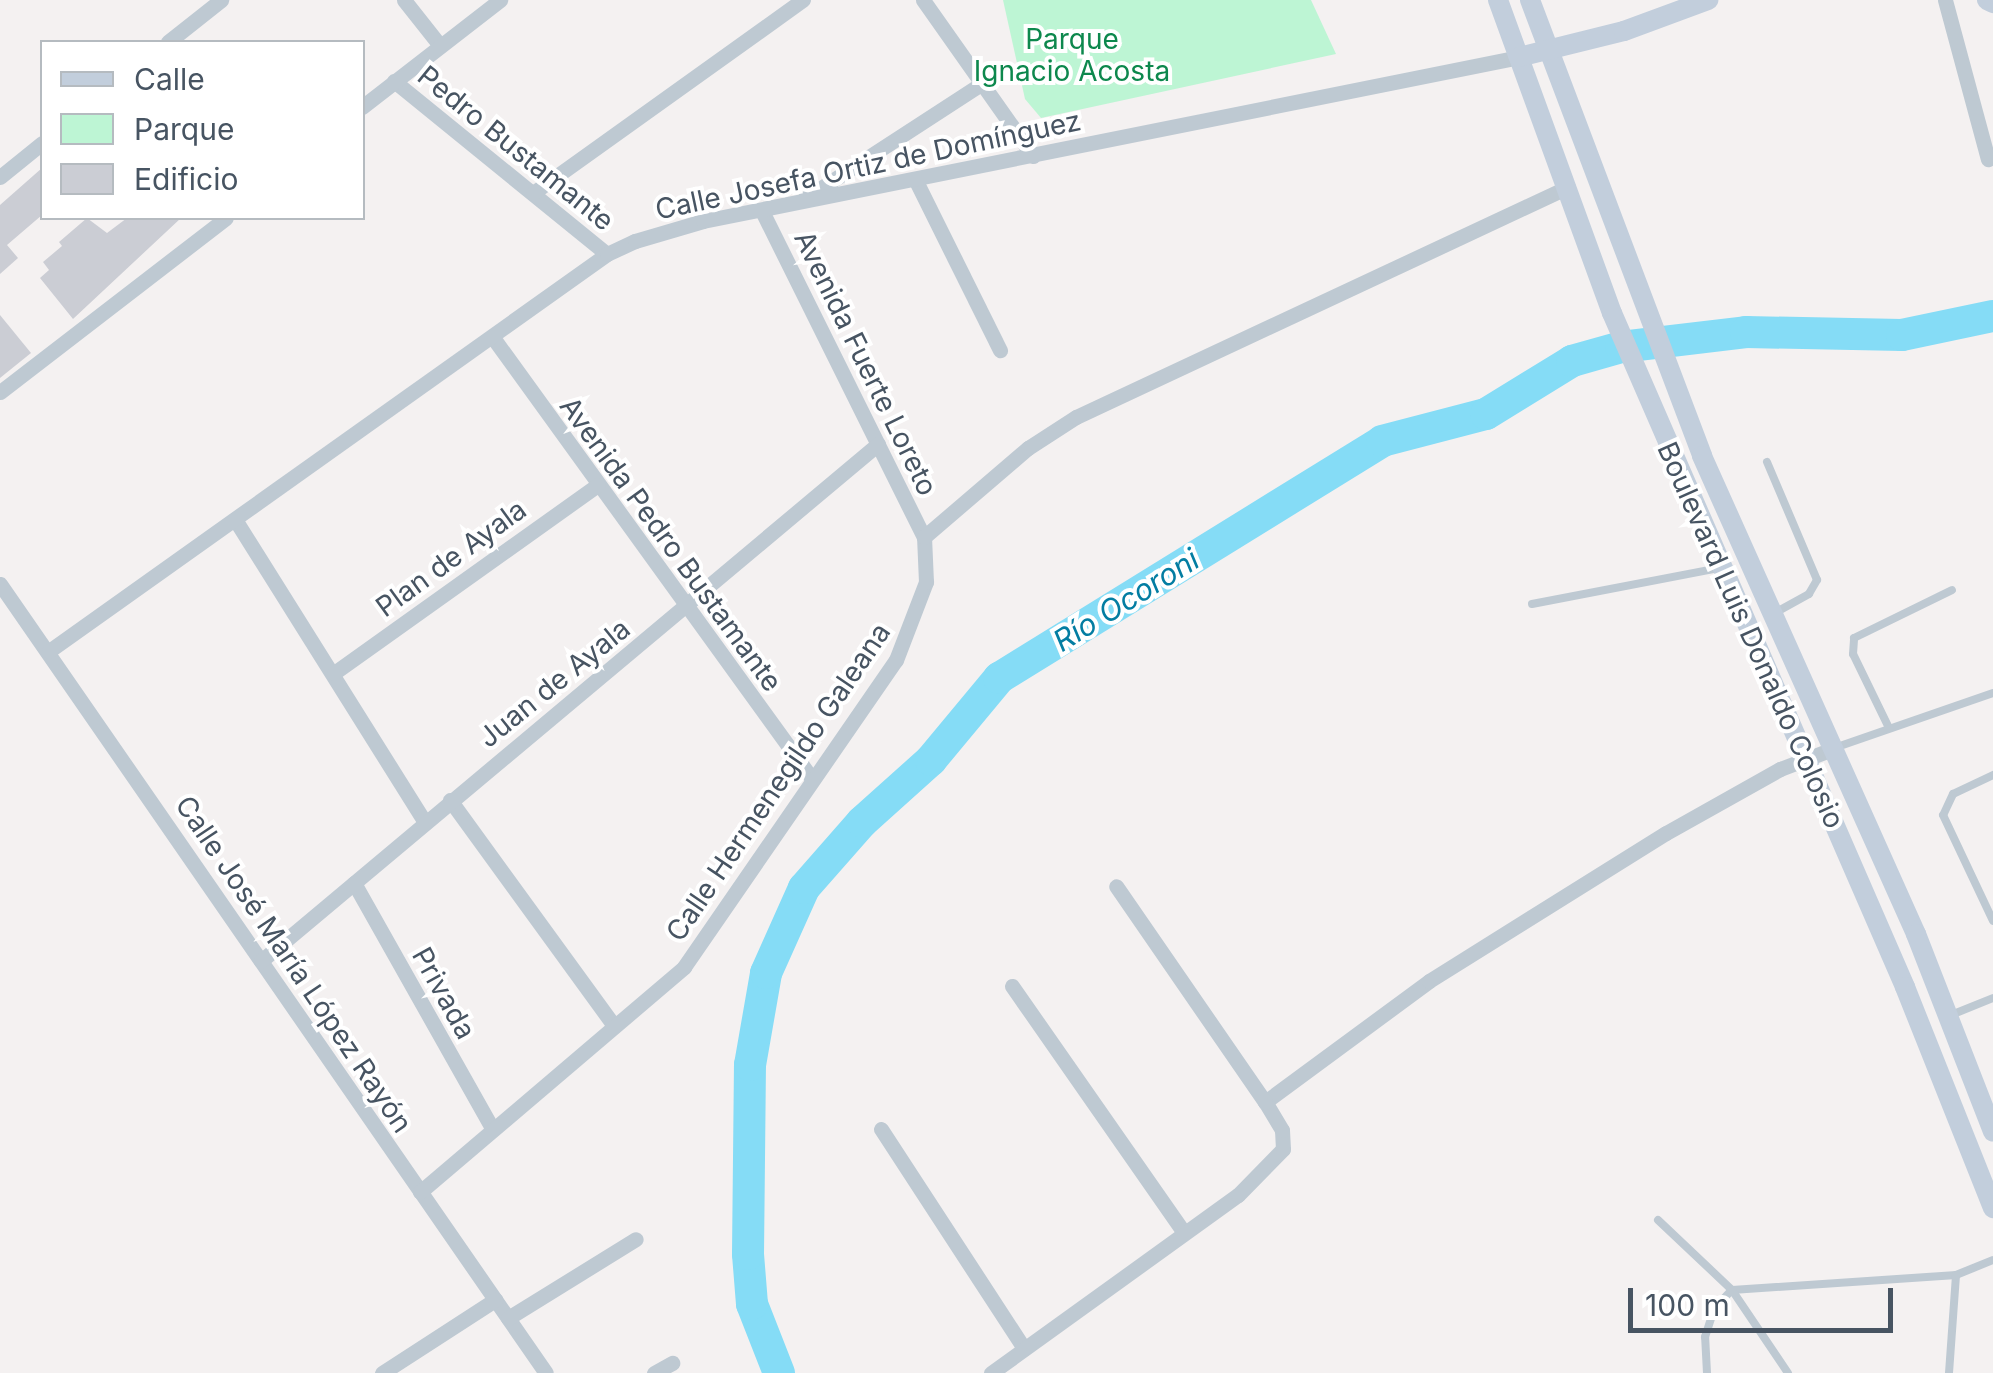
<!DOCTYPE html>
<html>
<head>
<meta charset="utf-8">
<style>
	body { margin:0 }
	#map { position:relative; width:1993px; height:1373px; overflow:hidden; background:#f4f1f1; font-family:Inter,sans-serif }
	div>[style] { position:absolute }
	.green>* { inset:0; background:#bdf5d4 }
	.river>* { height:32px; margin:-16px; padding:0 16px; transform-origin:16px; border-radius:16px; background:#85dcf6 }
	.building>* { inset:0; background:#cbcdd4 }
	.lane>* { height:8px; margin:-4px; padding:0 4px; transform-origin:4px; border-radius:4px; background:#bec9d2 }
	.street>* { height:15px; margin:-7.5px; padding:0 7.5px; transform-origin:7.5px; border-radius:7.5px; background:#bec9d2 }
	.secondary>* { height:20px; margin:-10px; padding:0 10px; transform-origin:10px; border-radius:10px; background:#c2cedc }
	span { translate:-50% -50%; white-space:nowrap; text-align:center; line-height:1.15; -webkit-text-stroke:8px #fff; paint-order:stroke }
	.park-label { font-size:28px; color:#0d884d }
	.street-label { font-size:28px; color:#475462 }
	.water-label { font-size:30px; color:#037da2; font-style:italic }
	.legend { position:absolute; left:40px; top:40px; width:325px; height:180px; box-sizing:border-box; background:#fff; border:2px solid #b5bbc0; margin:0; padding:12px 18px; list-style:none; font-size:30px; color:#475462 }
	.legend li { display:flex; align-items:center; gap:20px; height:50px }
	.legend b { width:50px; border:2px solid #b5bbc0 }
	.scale { position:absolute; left:1628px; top:1288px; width:265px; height:45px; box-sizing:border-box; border:5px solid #475462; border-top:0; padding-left:12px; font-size:30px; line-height:35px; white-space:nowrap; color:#475462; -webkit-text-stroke:8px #fff; paint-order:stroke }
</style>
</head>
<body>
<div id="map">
	<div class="green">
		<div style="clip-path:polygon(1003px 0,1311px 0,1336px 54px,1041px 118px,1025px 99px)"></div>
	</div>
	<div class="river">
		<div style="left:779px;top:1373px;width:74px;rotate:-111.4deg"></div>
		<div style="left:752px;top:1304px;width:50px;rotate:-94.6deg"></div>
		<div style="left:748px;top:1254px;width:189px;rotate:-89.4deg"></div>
		<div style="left:750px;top:1065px;width:93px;rotate:-80.1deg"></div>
		<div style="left:766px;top:973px;width:93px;rotate:-65.9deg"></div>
		<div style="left:804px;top:888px;width:88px;rotate:-48.7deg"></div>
		<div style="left:862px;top:822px;width:93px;rotate:-41.9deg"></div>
		<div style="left:931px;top:760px;width:107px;rotate:-50.3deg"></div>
		<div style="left:999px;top:678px;width:450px;rotate:-31.7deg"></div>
		<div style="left:1382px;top:441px;width:107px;rotate:-14.6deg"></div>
		<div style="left:1486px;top:414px;width:101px;rotate:-31.6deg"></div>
		<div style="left:1572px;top:361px;width:51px;rotate:-15.9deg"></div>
		<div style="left:1621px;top:347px;width:126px;rotate:-6.8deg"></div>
		<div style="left:1746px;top:332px;width:156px;rotate:1.1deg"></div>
		<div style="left:1902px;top:335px;width:93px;rotate:-11.8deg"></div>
	</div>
	<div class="building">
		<div style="clip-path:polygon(42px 168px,42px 215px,7px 245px,18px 258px,0 274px,0 205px)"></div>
		<div style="clip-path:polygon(87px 218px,107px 233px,127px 218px,181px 218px,73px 319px,40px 278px,49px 270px,43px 262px,62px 246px,59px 242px)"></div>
		<div style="clip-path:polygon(0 315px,31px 353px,0 378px)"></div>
	</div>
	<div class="lane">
		<div style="left:1767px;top:462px;width:128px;rotate:67deg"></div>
		<div style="left:1817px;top:580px;width:16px;rotate:120deg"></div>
		<div style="left:1809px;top:594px;width:38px;rotate:151deg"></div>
		<div style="left:1532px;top:604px;width:190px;rotate:-10.9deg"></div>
		<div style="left:1889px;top:728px;width:82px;rotate:-115.9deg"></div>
		<div style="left:1853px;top:654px;width:16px;rotate:-86deg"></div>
		<div style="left:1854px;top:638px;width:109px;rotate:-26.1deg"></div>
		<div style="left:1837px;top:747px;width:165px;rotate:-19.1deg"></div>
		<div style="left:1993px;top:775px;width:44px;rotate:154.6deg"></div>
		<div style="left:1953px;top:794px;width:23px;rotate:115deg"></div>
		<div style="left:1943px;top:815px;width:117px;rotate:64.7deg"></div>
		<div style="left:1951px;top:1015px;width:45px;rotate:-22deg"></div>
		<div style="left:1658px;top:1220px;width:102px;rotate:43.4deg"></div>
		<div style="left:1732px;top:1290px;width:225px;rotate:-3.8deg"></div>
		<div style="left:1956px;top:1275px;width:40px;rotate:-22deg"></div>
		<div style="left:1707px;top:1373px;width:36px;rotate:-93deg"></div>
		<div style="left:1705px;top:1337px;width:29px;rotate:-72deg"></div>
		<div style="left:1714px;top:1309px;width:26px;rotate:-47deg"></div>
		<div style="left:1732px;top:1290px;width:100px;rotate:56deg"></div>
		<div style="left:1949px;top:1373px;width:98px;rotate:-85.9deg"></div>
	</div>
	<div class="street">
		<div style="left:404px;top:0;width:55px;rotate:51.7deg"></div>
		<div style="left:923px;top:0;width:191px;rotate:54.8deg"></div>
		<div style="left:1945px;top:0;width:165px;rotate:74.9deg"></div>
		<div style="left:168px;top:42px;width:68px;rotate:-38.4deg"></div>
		<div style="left:394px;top:81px;width:274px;rotate:39.1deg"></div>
		<div style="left:362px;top:107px;width:175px;rotate:-37.8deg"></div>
		<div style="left:0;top:177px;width:54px;rotate:-39deg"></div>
		<div style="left:916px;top:181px;width:189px;rotate:63.6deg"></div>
		<div style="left:533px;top:193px;width:332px;rotate:-35.6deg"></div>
		<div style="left:804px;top:199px;width:211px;rotate:-33deg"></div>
		<div style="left:762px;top:211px;width:364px;rotate:63.6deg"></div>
		<div style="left:494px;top:339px;width:539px;rotate:54.13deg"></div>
		<div style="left:0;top:392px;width:285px;rotate:-37.6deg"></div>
		<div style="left:236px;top:521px;width:355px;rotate:57.9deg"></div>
		<div style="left:0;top:584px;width:959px;rotate:55.32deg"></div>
		<div style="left:49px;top:651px;width:685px;rotate:-35.43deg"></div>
		<div style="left:607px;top:254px;width:31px;rotate:-25deg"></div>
		<div style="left:635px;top:241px;width:71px;rotate:-16.4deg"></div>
		<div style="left:703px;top:221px;width:832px;rotate:-11.36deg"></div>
		<div style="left:334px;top:673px;width:324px;rotate:-35.5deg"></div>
		<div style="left:450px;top:800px;width:277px;rotate:54deg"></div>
		<div style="left:354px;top:883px;width:281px;rotate:60.6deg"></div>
		<div style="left:261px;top:961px;width:805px;rotate:-39.96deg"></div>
		<div style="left:1012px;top:986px;width:297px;rotate:55.1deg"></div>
		<div style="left:1265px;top:1102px;width:204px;rotate:-36.4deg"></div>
		<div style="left:1429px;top:981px;width:279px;rotate:-32deg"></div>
		<div style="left:1666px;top:833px;width:131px;rotate:-29.3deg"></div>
		<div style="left:1780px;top:769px;width:59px;rotate:-20.9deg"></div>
		<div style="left:881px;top:1129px;width:262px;rotate:56.9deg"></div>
		<div style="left:420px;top:1192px;width:347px;rotate:-40.4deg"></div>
		<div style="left:684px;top:967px;width:373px;rotate:-55.4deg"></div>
		<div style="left:896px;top:660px;width:84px;rotate:-69deg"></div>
		<div style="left:926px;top:582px;width:45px;rotate:-92.5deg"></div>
		<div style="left:924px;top:537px;width:137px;rotate:-40.6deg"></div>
		<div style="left:1028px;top:448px;width:57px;rotate:-32.9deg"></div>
		<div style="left:1076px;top:417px;width:543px;rotate:-25.06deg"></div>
		<div style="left:508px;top:1318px;width:150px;rotate:-31.7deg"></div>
		<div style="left:382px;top:1373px;width:135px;rotate:-32.9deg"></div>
		<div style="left:654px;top:1373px;width:21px;rotate:-29deg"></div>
		<div style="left:991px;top:1373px;width:304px;rotate:-35.8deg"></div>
		<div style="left:1238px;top:1195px;width:64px;rotate:-45.6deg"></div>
		<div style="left:1283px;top:1149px;width:19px;rotate:-93deg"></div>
		<div style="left:1282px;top:1130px;width:33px;rotate:-121deg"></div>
		<div style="left:1265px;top:1102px;width:262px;rotate:-124.6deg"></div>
	</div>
	<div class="secondary">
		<div style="left:1498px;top:0;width:333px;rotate:70deg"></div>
		<div style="left:1612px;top:313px;width:735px;rotate:66.5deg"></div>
		<div style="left:1905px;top:987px;width:238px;rotate:68.3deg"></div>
		<div style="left:1530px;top:0;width:487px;rotate:69.3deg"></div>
		<div style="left:1702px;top:456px;width:524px;rotate:65.88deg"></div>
		<div style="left:1916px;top:934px;width:212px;rotate:68.7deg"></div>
		<div style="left:1987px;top:0;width:7px;rotate:27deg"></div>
		<div style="left:1519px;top:57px;width:108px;rotate:-13.9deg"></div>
		<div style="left:1624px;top:31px;width:90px;rotate:-20.3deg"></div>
	</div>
	<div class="park-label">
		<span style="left:1072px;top:55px">Parque<br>Ignacio Acosta</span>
	</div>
	<div class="street-label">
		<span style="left:516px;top:148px;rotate:39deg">Pedro Bustamante</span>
		<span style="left:868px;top:165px;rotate:-12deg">Calle Josefa Ortiz de Domínguez</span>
		<span style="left:866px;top:363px;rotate:64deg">Avenida Fuerte Loreto</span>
		<span style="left:671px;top:544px;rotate:54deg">Avenida Pedro Bustamante</span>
		<span style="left:451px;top:558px;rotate:-36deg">Plan de Ayala</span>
		<span style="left:1751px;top:635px;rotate:66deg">Boulevard Luis Donaldo Colosio</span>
		<span style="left:554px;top:683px;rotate:-39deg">Juan de Ayala</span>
		<span style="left:778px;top:782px;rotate:-56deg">Calle Hermenegildo Galeana</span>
		<span style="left:294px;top:964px;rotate:56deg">Calle José María López Rayón</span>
		<span style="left:444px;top:993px;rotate:61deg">Privada</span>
	</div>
	<div class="water-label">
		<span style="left:1126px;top:600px;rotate:-32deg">Río Ocoroni</span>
	</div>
	<ul class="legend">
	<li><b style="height:12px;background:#c2cedc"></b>Calle</li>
	<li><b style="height:28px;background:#bdf5d4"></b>Parque</li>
	<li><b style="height:28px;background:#cbcdd4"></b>Edificio</li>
	</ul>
	<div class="scale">100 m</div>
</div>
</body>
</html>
